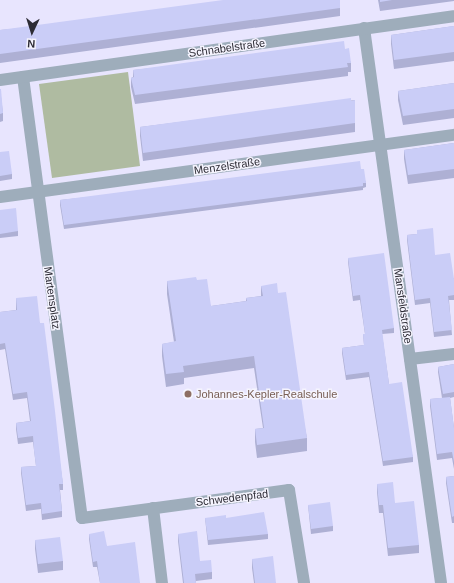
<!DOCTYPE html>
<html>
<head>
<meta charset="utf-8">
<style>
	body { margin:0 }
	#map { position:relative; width:454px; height:583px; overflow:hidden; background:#e8e5fe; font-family:Arial,sans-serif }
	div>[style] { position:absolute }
	.green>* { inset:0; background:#afbba1 }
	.minor>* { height:12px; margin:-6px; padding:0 6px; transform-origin:6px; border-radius:6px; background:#9eadbb }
	.wall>* { inset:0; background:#aeb0d4 }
	.building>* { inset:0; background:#cacdf7 }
	.dots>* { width:11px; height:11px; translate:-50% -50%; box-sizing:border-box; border:2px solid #f5f4fe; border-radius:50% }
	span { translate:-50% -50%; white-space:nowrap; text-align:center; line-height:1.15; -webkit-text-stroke:3px #f5f4fe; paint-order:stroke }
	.street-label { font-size:11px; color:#2d2c35 }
	.education-label { font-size:11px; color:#785e54 }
	.left { translate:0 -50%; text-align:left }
	.north { position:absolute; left:12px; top:12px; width:40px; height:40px; -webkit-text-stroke:3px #f5f4fe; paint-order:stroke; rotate:184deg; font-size:11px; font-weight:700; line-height:16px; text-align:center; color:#2d2c35 }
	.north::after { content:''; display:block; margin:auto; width:14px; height:18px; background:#2d2c35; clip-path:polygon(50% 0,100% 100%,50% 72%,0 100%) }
</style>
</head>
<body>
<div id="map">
	<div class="green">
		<div style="clip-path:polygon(128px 72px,140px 166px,52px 178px,39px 84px)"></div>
	</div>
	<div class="minor">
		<div style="left:364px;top:28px;width:560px;rotate:82.1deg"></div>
		<div style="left:23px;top:77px;width:445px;rotate:82.4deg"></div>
		<div style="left:82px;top:518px;width:209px;rotate:-7.7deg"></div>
		<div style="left:289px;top:490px;width:94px;rotate:80.8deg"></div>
		<div style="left:0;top:80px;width:458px;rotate:-8deg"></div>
		<div style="left:0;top:197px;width:458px;rotate:-7.8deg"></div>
		<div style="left:410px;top:359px;width:44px;rotate:-6.5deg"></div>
		<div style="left:153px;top:508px;width:76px;rotate:83.2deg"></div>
	</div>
	<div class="wall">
		<div style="clip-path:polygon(340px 0,340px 16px,0 63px,0 30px)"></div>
		<div style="clip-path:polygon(378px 0,454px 0,454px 1px,380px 11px)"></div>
		<div style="clip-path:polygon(454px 26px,454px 61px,394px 69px,391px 44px,391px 35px)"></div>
		<div style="clip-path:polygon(345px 49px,351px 63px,351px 72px,348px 72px,348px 76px,135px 104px,131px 87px,131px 78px,133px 77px,133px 70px)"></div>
		<div style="clip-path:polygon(454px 83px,454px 118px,403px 125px,398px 100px,398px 91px)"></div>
		<div style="clip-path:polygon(0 89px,3px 113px,3px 121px,0 122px)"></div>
		<div style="clip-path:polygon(355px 100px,355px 132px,143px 161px,140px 136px,140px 127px)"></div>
		<div style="clip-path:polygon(454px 143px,454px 178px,408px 184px,404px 159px,404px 150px)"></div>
		<div style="clip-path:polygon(0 152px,12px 174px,12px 179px,0 181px)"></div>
		<div style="clip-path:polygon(361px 169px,366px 183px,366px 187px,363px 188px,363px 190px,64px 229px,60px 205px,60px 200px)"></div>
		<div style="clip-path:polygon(0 210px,18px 231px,18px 236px,0 238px)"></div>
		<div style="clip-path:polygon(417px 230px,435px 255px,454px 279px,454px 300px,449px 300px,452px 335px,434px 337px,430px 303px,415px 305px,407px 240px,407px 235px,417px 234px)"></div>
		<div style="clip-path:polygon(348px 258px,394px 328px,394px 333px,382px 334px,389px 384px,413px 457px,413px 462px,383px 466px,369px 377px,346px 380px,342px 353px,342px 348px,364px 345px,363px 334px,365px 334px,360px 300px,353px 301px,348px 262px)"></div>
		<div style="clip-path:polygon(197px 280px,211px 306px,246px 301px,246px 298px,261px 296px,261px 286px,278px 293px,307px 438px,307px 451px,257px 458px,255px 442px,255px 429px,263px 428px,254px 368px,184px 378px,184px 384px,166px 387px,162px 356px,162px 344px,174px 342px,167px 294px,167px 281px)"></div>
		<div style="clip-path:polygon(16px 298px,40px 323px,63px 484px,63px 490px,60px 490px,62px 511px,62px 517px,42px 520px,41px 509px,26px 511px,21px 473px,21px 467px,36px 466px,33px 442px,18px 444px,16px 429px,16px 423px,30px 421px,27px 398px,13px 400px,5px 349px,0 350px,0 312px,16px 310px)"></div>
		<div style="clip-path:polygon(454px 364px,454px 397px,450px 398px,454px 428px,454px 469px,452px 458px,437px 460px,430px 406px,430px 399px,442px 398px,438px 372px,438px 367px)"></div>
		<div style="clip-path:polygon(454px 476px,454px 523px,452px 523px,446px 483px,446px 477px)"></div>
		<div style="clip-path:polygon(377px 484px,395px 503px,419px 545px,419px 553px,388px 556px,383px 513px,379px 513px,377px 492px)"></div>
		<div style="clip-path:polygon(308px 505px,333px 526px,333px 531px,311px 534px)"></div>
		<div style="clip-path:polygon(205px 518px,226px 518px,268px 534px,268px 539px,208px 545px)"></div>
		<div style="clip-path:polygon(89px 534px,107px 546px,140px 583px,100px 583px,97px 567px,93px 567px,89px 539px)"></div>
		<div style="clip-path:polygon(178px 534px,200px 561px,212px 572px,212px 579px,196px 581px,196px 583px,183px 583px,178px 541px)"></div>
		<div style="clip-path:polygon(35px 540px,63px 561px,63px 570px,38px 573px,35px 549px)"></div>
		<div style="clip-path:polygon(252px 559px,276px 583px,254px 583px,252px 568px)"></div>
	</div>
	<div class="building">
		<div style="clip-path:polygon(223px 0,340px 0,340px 8px,0 54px,0 30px)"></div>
		<div style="clip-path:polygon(380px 0,392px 0,380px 2px)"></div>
		<div style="clip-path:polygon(454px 26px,454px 52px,394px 60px,391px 35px)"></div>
		<div style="clip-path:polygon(344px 41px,345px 49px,349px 48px,351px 63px,347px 63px,348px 67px,135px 95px,131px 78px,134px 77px,133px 70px)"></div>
		<div style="clip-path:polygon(454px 83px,454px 109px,403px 116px,398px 91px)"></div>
		<div style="clip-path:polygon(0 89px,1px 89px,3px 113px,0 114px)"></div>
		<div style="clip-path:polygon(351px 98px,351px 101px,355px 100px,355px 123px,143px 153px,140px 127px)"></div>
		<div style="clip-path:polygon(454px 143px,454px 169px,408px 175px,404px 150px)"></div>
		<div style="clip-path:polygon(9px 151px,12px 174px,0 176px,0 152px)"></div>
		<div style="clip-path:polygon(360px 161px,361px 169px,364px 169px,366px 183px,363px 183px,363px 186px,64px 225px,60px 200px)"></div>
		<div style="clip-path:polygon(16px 208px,18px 231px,0 234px,0 210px)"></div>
		<div style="clip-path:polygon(433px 228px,435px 255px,450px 253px,454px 279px,454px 295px,448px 296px,452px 330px,434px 332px,430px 298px,415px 300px,407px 235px,417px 234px,417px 230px)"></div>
		<div style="clip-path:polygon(384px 253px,394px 328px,382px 330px,389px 384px,402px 382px,413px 457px,383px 461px,369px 372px,346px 375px,342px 348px,364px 345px,363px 334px,365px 334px,360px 295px,353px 296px,348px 258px)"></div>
		<div style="clip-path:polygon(196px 277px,197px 280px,207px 279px,211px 306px,247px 301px,246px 298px,263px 296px,261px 286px,277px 283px,278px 293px,286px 292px,307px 438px,257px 445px,255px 429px,264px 428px,254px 356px,183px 366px,184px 372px,166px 374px,162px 344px,176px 341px,167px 281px)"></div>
		<div style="clip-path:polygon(37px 296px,40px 323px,44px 323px,55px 411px,63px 484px,59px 484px,62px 511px,42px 514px,41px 503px,26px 505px,21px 467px,36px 466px,34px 450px,33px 436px,18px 438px,16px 423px,31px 421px,27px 392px,13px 394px,5px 343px,0 344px,0 312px,17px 310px,16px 298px)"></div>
		<div style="clip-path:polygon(454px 364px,454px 392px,443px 394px,438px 367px)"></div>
		<div style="clip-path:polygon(450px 397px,454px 428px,454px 462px,452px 452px,437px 454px,430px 399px)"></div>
		<div style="clip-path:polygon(454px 476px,454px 516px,452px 517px,446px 477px)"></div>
		<div style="clip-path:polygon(393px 482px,395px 503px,414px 501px,419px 545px,388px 548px,383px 505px,379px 505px,377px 484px)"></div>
		<div style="clip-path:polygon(330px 502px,333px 526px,311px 529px,308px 505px)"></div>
		<div style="clip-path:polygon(264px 512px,268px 534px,208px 540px,205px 518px,226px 515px,226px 518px)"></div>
		<div style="clip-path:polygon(104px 531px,107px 546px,135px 542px,140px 583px,100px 583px,97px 561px,93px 562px,89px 534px)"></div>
		<div style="clip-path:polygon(197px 531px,200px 561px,211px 560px,212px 572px,195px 574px,196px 583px,184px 583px,178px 534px)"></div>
		<div style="clip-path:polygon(60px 537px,63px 561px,38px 564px,35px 540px)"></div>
		<div style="clip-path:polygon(273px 556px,276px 583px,255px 583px,252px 559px)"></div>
	</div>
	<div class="dots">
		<div style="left:188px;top:394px;background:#8d6e63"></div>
	</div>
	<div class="street-label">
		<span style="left:227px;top:48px;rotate:-8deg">Schnabelstraße</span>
		<span style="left:227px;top:166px;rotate:-8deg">Menzelstraße</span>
		<span style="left:52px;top:298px;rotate:82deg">Martensplatz</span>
		<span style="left:403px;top:306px;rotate:82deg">Mansfeldstraße</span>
		<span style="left:232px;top:498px;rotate:-7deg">Schwedenpfad</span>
	</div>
	<div class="education-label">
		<span class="left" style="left:196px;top:394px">Johannes-Kepler-Realschule</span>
	</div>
	<div class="north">N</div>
</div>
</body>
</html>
